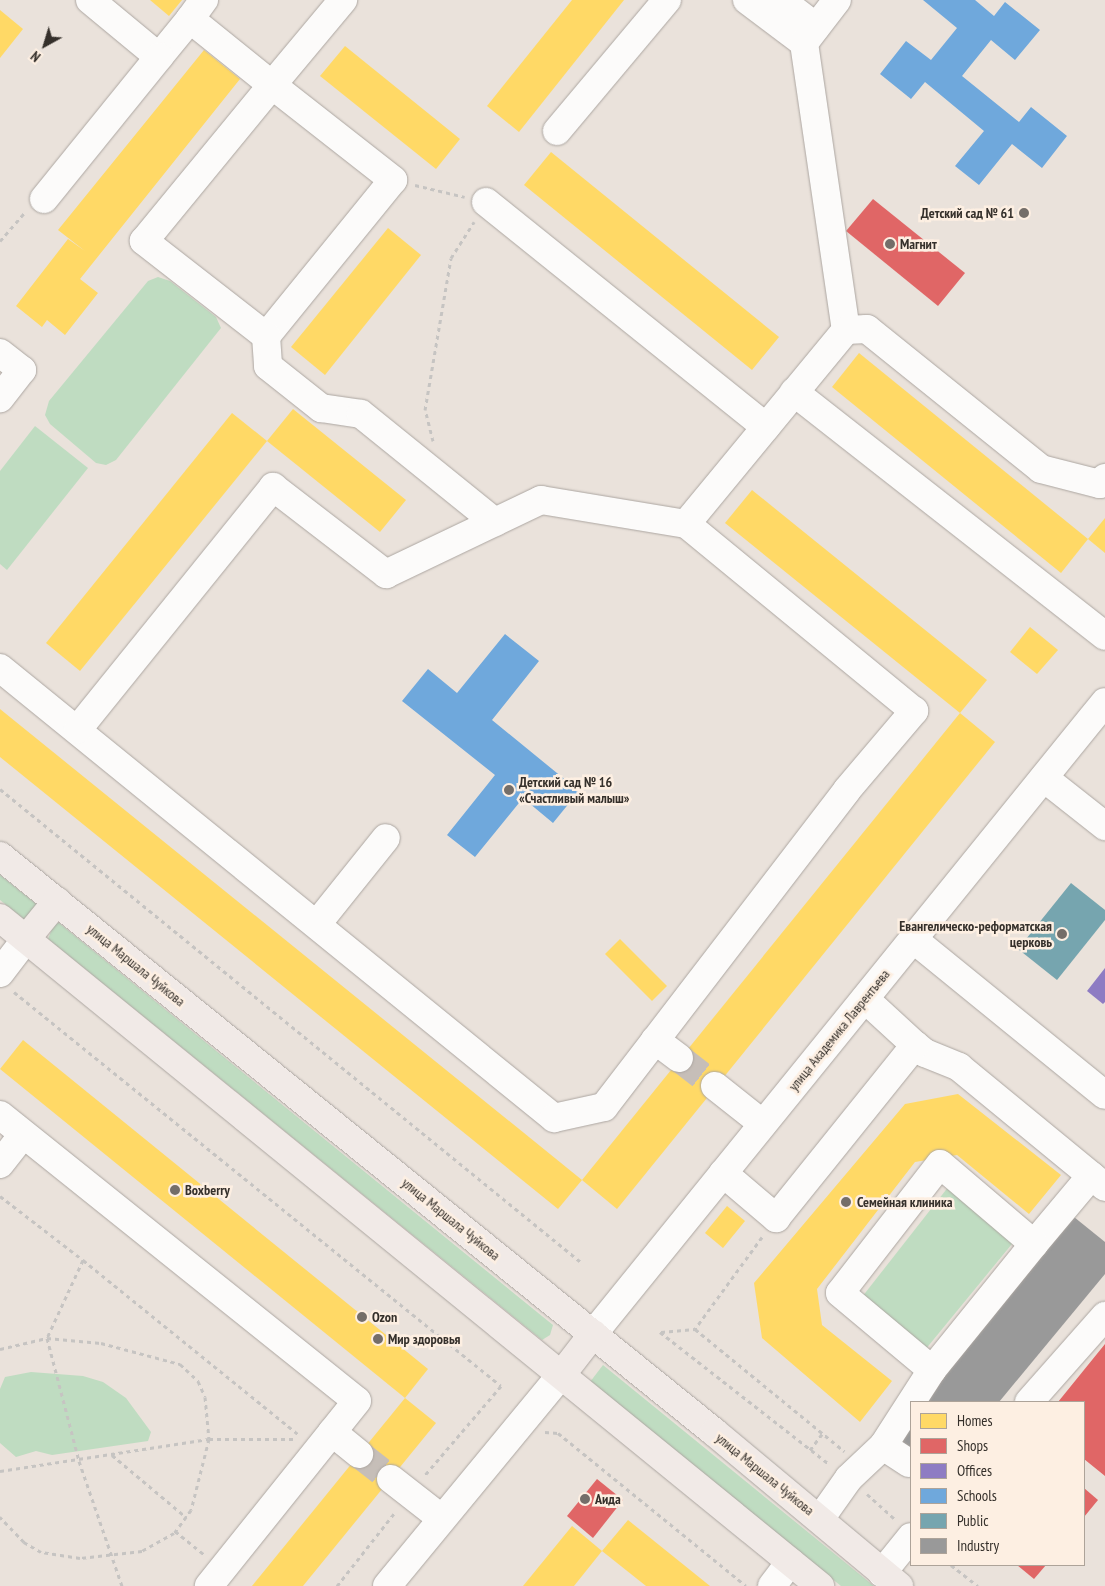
<!DOCTYPE html>
<html>
<head>
<meta charset="utf-8">
<style>
	body { margin:0 }
	#map { position:relative; width:1105px; height:1586px; overflow:hidden; background:#eae2db; font-family:"PT Sans Narrow",sans-serif }
	div>[style] { position:absolute }
	.green>* { inset:0; background:#bfdcc1 }
	.homes>* { inset:0; background:#ffd966 }
	.shops>* { inset:0; background:#e06666 }
	.offices>* { inset:0; background:#8e7cc3 }
	.schools>* { inset:0; background:#6fa8dc }
	.public>* { inset:0; background:#76a5af }
	.industry>* { inset:0; background:#999 }
	.minor-tunnel>* { height:28px; margin-top:-14px; transform-origin:0; background:repeating-linear-gradient(90deg,#c6beb8 0 28px,transparent 0 42px) }
	.path>* { height:3px; margin-top:-1.5px; transform-origin:0; background:repeating-linear-gradient(90deg,#c6c4c2 0 4px,transparent 0 8px) }
	.roads { filter:drop-shadow(0 0 1px #aca6a1) drop-shadow(0 0 1px #aca6a1) }
	.minor>* { height:28px; margin:-14px; padding:0 14px; transform-origin:14px; border-radius:14px; background:#fcfbfa }
	.major>* { height:28px; margin:-14px; padding:0 14px; transform-origin:14px; border-radius:14px; background:#f1eae7 }
	.dots>* { width:14px; height:14px; translate:-50% -50%; box-sizing:border-box; border:2px solid #fdefe2; border-radius:50% }
	span { translate:-50% -50%; white-space:nowrap; text-align:center; line-height:1.15; -webkit-text-stroke:5px #fdefe2; paint-order:stroke }
	.poi-label { font-size:14px; color:#35302b; font-weight:700 }
	.right { translate:-100% -50%; text-align:right }
	.left { translate:0 -50%; text-align:left }
	.street-label { font-size:14px; color:#35302b }
	.legend { position:absolute; left:910px; top:1401px; width:175px; height:165px; box-sizing:border-box; background:#fdefe2; border:1px solid #ada399; margin:0; padding:6px 9px; list-style:none; font-size:15px; color:#35302b }
	.legend li { display:flex; align-items:center; gap:10px; height:25px }
	.legend b { width:25px; border:1px solid #ada399 }
	.north { position:absolute; left:20px; top:20px; width:50px; height:50px; -webkit-text-stroke:4px #fdefe2; paint-order:stroke; rotate:219deg; font-size:14px; font-weight:700; line-height:20px; text-align:center; color:#35302b }
	.north::after { content:''; display:block; margin:auto; width:18px; height:22px; background:#35302b; clip-path:polygon(50% 0,100% 100%,50% 72%,0 100%) }
</style>
</head>
<body>
<div id="map">
	<div class="green">
		<div style="clip-path:polygon(158px 277px,170px 281px,216px 317px,221px 328px,116px 460px,106px 465px,96px 463px,50px 424px,45px 415px,49px 401px,148px 281px)"></div>
		<div style="clip-path:polygon(35px 426px,88px 468px,7px 570px,0 564px,0 471px)"></div>
		<div style="clip-path:polygon(0 875px,39px 906px,27px 922px,0 900px)"></div>
		<div style="clip-path:polygon(59px 923px,553px 1325px,550px 1335px,542px 1340px,48px 939px,54px 924px)"></div>
		<div style="clip-path:polygon(949px 1186px,1016px 1239px,925px 1350px,862px 1297px)"></div>
		<div style="clip-path:polygon(603px 1365px,874px 1586px,841px 1586px,590px 1382px)"></div>
		<div style="clip-path:polygon(31px 1372px,83px 1376px,103px 1382px,126px 1398px,151px 1432px,148px 1441px,52px 1455px,36px 1451px,16px 1457px,0 1443px,0 1389px,5px 1377px)"></div>
	</div>
	<div class="homes">
		<div style="clip-path:polygon(150px 0,182px 0,169px 16px)"></div>
		<div style="clip-path:polygon(572px 0,624px 0,519px 132px,487px 106px)"></div>
		<div style="clip-path:polygon(0 10px,23px 29px,0 58px)"></div>
		<div style="clip-path:polygon(345px 46px,460px 139px,436px 169px,320px 76px)"></div>
		<div style="clip-path:polygon(204px 50px,240px 79px,80px 279px,98px 293px,65px 335px,47px 320px,42px 327px,16px 306px,68px 239px,85px 251px,58px 230px)"></div>
		<div style="clip-path:polygon(551px 152px,779px 337px,752px 370px,524px 185px)"></div>
		<div style="clip-path:polygon(388px 228px,421px 255px,325px 375px,291px 347px)"></div>
		<div style="clip-path:polygon(859px 353px,1088px 539px,1061px 573px,832px 387px)"></div>
		<div style="clip-path:polygon(293px 409px,406px 500px,380px 532px,267px 441px)"></div>
		<div style="clip-path:polygon(232px 413px,267px 441px,80px 671px,46px 643px)"></div>
		<div style="clip-path:polygon(752px 490px,987px 680px,960px 713px,725px 523px)"></div>
		<div style="clip-path:polygon(1105px 518px,1105px 553px,1088px 539px)"></div>
		<div style="clip-path:polygon(1030px 627px,1058px 650px,1037px 674px,1010px 652px)"></div>
		<div style="clip-path:polygon(0 709px,582px 1180px,558px 1209px,0 757px)"></div>
		<div style="clip-path:polygon(960px 713px,995px 742px,617px 1209px,582px 1180px)"></div>
		<div style="clip-path:polygon(620px 939px,667px 986px,652px 1001px,605px 954px)"></div>
		<div style="clip-path:polygon(23px 1040px,428px 1369px,405px 1398px,0 1069px)"></div>
		<div style="clip-path:polygon(958px 1094px,1061px 1175px,1029px 1214px,957px 1155px,915px 1162px,817px 1289px,822px 1325px,892px 1381px,860px 1422px,762px 1338px,754px 1283px,905px 1104px)"></div>
		<div style="clip-path:polygon(727px 1206px,745px 1221px,723px 1248px,705px 1233px)"></div>
		<div style="clip-path:polygon(405px 1398px,436px 1423px,303px 1586px,252px 1586px)"></div>
		<div style="clip-path:polygon(628px 1520px,710px 1586px,646px 1586px,602px 1551px)"></div>
		<div style="clip-path:polygon(572px 1526px,602px 1551px,574px 1586px,523px 1586px)"></div>
	</div>
	<div class="shops">
		<div style="clip-path:polygon(873px 199px,965px 273px,938px 306px,846px 231px)"></div>
		<div style="clip-path:polygon(1105px 1344px,1105px 1476px,1084px 1459px,1084px 1402px,1058px 1402px)"></div>
		<div style="clip-path:polygon(597px 1479px,623px 1500px,593px 1538px,567px 1516px)"></div>
		<div style="clip-path:polygon(1084px 1488px,1098px 1500px,1084px 1517px)"></div>
		<div style="clip-path:polygon(1017px 1565px,1046px 1565px,1034px 1579px)"></div>
	</div>
	<div class="offices">
		<div style="clip-path:polygon(1105px 968px,1105px 1002px,1103px 1004px,1087px 991px)"></div>
	</div>
	<div class="schools">
		<div style="clip-path:polygon(923px 0,975px 0,994px 16px,1005px 2px,1040px 30px,1015px 60px,991px 40px,962px 76px,1019px 122px,1031px 107px,1067px 136px,1042px 168px,1012px 144px,979px 185px,955px 166px,984px 131px,925px 82px,911px 99px,880px 74px,906px 41px,931px 60px,957px 28px)"></div>
		<div style="clip-path:polygon(505px 634px,539px 661px,492px 720px,579px 791px,553px 823px,523px 798px,475px 857px,447px 835px,495px 775px,402px 701px,428px 669px,457px 693px)"></div>
	</div>
	<div class="public">
		<div style="clip-path:polygon(1071px 883px,1105px 910px,1105px 920px,1057px 980px,1018px 949px)"></div>
	</div>
	<div class="industry">
		<div style="clip-path:polygon(1074px 1217px,1105px 1242px,1105px 1274px,999px 1402px,921px 1402px)"></div>
		<div style="clip-path:polygon(911px 1414px,911px 1465px,900px 1456px,899px 1429px)"></div>
	</div>
	<div class="minor-tunnel">
		<div style="left:679px;top:1058px;width:46px;rotate:37.9deg"></div>
		<div style="left:359px;top:1454px;width:41px;rotate:38deg"></div>
	</div>
	<div class="path">
		<div style="left:415px;top:185px;width:51px;rotate:13.5deg"></div>
		<div style="left:0;top:241px;width:38px;rotate:-49deg"></div>
		<div style="left:433px;top:441px;width:32px;rotate:-104deg"></div>
		<div style="left:425px;top:410px;width:154px;rotate:-80.3deg"></div>
		<div style="left:451px;top:258px;width:43px;rotate:-57.4deg"></div>
		<div style="left:0;top:789px;width:751px;rotate:39.16deg"></div>
		<div style="left:14px;top:992px;width:626px;rotate:38.97deg"></div>
		<div style="left:501px;top:1386px;width:117px;rotate:130.5deg"></div>
		<div style="left:0;top:1196px;width:105px;rotate:37.6deg"></div>
		<div style="left:83px;top:1260px;width:86px;rotate:114.8deg"></div>
		<div style="left:47px;top:1338px;width:127px;rotate:75.4deg"></div>
		<div style="left:79px;top:1461px;width:132px;rotate:71deg"></div>
		<div style="left:762px;top:1237px;width:114px;rotate:126.1deg"></div>
		<div style="left:695px;top:1329px;width:193px;rotate:39.3deg"></div>
		<div style="left:83px;top:1260px;width:279px;rotate:39deg"></div>
		<div style="left:660px;top:1332px;width:214px;rotate:38deg"></div>
		<div style="left:661px;top:1332px;width:34px;rotate:-5deg"></div>
		<div style="left:0;top:1349px;width:48px;rotate:-13.2deg"></div>
		<div style="left:47px;top:1338px;width:54px;rotate:5.3deg"></div>
		<div style="left:101px;top:1343px;width:82px;rotate:14.9deg"></div>
		<div style="left:180px;top:1364px;width:25px;rotate:43deg"></div>
		<div style="left:198px;top:1381px;width:17px;rotate:66deg"></div>
		<div style="left:205px;top:1397px;width:42px;rotate:84.6deg"></div>
		<div style="left:209px;top:1439px;width:73px;rotate:104.2deg"></div>
		<div style="left:191px;top:1510px;width:29px;rotate:126deg"></div>
		<div style="left:174px;top:1533px;width:37px;rotate:151deg"></div>
		<div style="left:142px;top:1551px;width:62px;rotate:173.6deg"></div>
		<div style="left:80px;top:1558px;width:39px;rotate:-171deg"></div>
		<div style="left:41px;top:1552px;width:20px;rotate:-150deg"></div>
		<div style="left:24px;top:1542px;width:35px;rotate:-134deg"></div>
		<div style="left:545px;top:1432px;width:13px;rotate:4deg"></div>
		<div style="left:558px;top:1433px;width:242px;rotate:39.1deg"></div>
		<div style="left:810px;top:1450px;width:20px;rotate:-53deg"></div>
		<div style="left:112px;top:1455px;width:97px;rotate:40deg"></div>
		<div style="left:0;top:1471px;width:211px;rotate:-8.7deg"></div>
		<div style="left:209px;top:1439px;width:85px"></div>
		<div style="left:867px;top:1494px;width:39px;rotate:42deg"></div>
		<div style="left:175px;top:1531px;width:38px;rotate:39deg"></div>
		<div style="left:951px;top:1565px;width:34px;rotate:38deg"></div>
		<div style="left:337px;top:1586px;width:95px;rotate:-51.8deg"></div>
	</div>
	<div class="roads">
		<div class="minor">
			<div style="left:90px;top:0;width:89px;rotate:39.6deg"></div>
			<div style="left:159px;top:57px;width:49px;rotate:-50.8deg"></div>
			<div style="left:190px;top:19px;width:105px;rotate:38.8deg"></div>
			<div style="left:272px;top:85px;width:154px;rotate:38.1deg"></div>
			<div style="left:393px;top:180px;width:201px;rotate:129.1deg"></div>
			<div style="left:266px;top:336px;width:155px;rotate:-142.1deg"></div>
			<div style="left:144px;top:241px;width:202px;rotate:-50.6deg"></div>
			<div style="left:272px;top:85px;width:111px;rotate:-50.1deg"></div>
			<div style="left:747px;top:0;width:71px;rotate:37deg"></div>
			<div style="left:804px;top:43px;width:290px;rotate:81.7deg"></div>
			<div style="left:781px;top:0;width:44px;rotate:37.6deg"></div>
			<div style="left:190px;top:19px;width:24px;rotate:-54deg"></div>
			<div style="left:804px;top:43px;width:54px;rotate:-52.5deg"></div>
			<div style="left:557px;top:131px;width:171px;rotate:-50deg"></div>
			<div style="left:44px;top:199px;width:183px;rotate:-51deg"></div>
			<div style="left:486px;top:202px;width:359px;rotate:38.8deg"></div>
			<div style="left:266px;top:336px;width:30px;rotate:86deg"></div>
			<div style="left:268px;top:366px;width:68px;rotate:38.4deg"></div>
			<div style="left:321px;top:408px;width:40px;rotate:8.5deg"></div>
			<div style="left:361px;top:414px;width:172px;rotate:38.9deg"></div>
			<div style="left:0;top:353px;width:28px;rotate:38deg"></div>
			<div style="left:22px;top:370px;width:36px;rotate:128deg"></div>
			<div style="left:794px;top:392px;width:395px;rotate:38.1deg"></div>
			<div style="left:0;top:668px;width:714px;rotate:39.09deg"></div>
			<div style="left:554px;top:1118px;width:51px;rotate:-12.4deg"></div>
			<div style="left:604px;top:1107px;width:399px;rotate:-52.5deg"></div>
			<div style="left:847px;top:790px;width:104px;rotate:-49.7deg"></div>
			<div style="left:914px;top:711px;width:295px;rotate:-140.6deg"></div>
			<div style="left:78px;top:729px;width:311px;rotate:-51.1deg"></div>
			<div style="left:273px;top:487px;width:143px;rotate:37.6deg"></div>
			<div style="left:386px;top:574px;width:172px;rotate:-25.5deg"></div>
			<div style="left:541px;top:500px;width:147px;rotate:9.4deg"></div>
			<div style="left:686px;top:524px;width:251px;rotate:-50.5deg"></div>
			<div style="left:846px;top:330px;width:21px;rotate:-3deg"></div>
			<div style="left:867px;top:329px;width:223px;rotate:38.8deg"></div>
			<div style="left:1041px;top:469px;width:61px;rotate:14.3deg"></div>
			<div style="left:1100px;top:484px;width:8px;rotate:-50deg"></div>
			<div style="left:1044px;top:778px;width:78px;rotate:38.2deg"></div>
			<div style="left:317px;top:924px;width:110px;rotate:-51.3deg"></div>
			<div style="left:913px;top:939px;width:247px;rotate:39.1deg"></div>
			<div style="left:0;top:973px;width:43px;rotate:-52.6deg"></div>
			<div style="left:655px;top:1040px;width:30px;rotate:37deg"></div>
			<div style="left:915px;top:1045px;width:13px;rotate:39deg"></div>
			<div style="left:925px;top:1053px;width:37px;rotate:22deg"></div>
			<div style="left:959px;top:1067px;width:189px;rotate:39.4deg"></div>
			<div style="left:715px;top:1086px;width:61px;rotate:38.4deg"></div>
			<div style="left:0;top:1115px;width:457px;rotate:38.7deg"></div>
			<div style="left:357px;top:1401px;width:237px;rotate:128.7deg"></div>
			<div style="left:0;top:1164px;width:37px;rotate:-52deg"></div>
			<div style="left:723px;top:1173px;width:70px;rotate:40.3deg"></div>
			<div style="left:776px;top:1218px;width:222px;rotate:-51.2deg"></div>
			<div style="left:915px;top:1045px;width:68px;rotate:-137.4deg"></div>
			<div style="left:1034px;top:1244px;width:89px;rotate:-50deg"></div>
			<div style="left:593px;top:1334px;width:813px;rotate:-50.99deg"></div>
			<div style="left:1029px;top:1402px;width:115px;rotate:-48.5deg"></div>
			<div style="left:332px;top:1432px;width:35px;rotate:39deg"></div>
			<div style="left:883px;top:1446px;width:31px;rotate:33deg"></div>
			<div style="left:391px;top:1479px;width:63px;rotate:38deg"></div>
			<div style="left:820px;top:1519px;width:50px;rotate:-54.7deg"></div>
			<div style="left:849px;top:1478px;width:47px;rotate:-43.3deg"></div>
			<div style="left:883px;top:1446px;width:90px;rotate:-57.2deg"></div>
			<div style="left:932px;top:1370px;width:162px;rotate:-51deg"></div>
			<div style="left:1034px;top:1244px;width:123px;rotate:-139.6deg"></div>
			<div style="left:940px;top:1164px;width:163px;rotate:127.8deg"></div>
			<div style="left:840px;top:1293px;width:120px;rotate:39.9deg"></div>
			<div style="left:882px;top:1573px;width:46px;rotate:-51.1deg"></div>
			<div style="left:387px;top:1586px;width:275px;rotate:-50.5deg"></div>
			<div style="left:772px;top:1586px;width:30px;rotate:-53deg"></div>
		</div>
		<div class="major">
			<div style="left:0;top:856px;width:917px;rotate:38.89deg"></div>
			<div style="left:714px;top:1432px;width:241px;rotate:39.8deg"></div>
			<div style="left:0;top:918px;width:1058px;rotate:39.17deg"></div>
			<div style="left:26px;top:939px;width:49px;rotate:-50.8deg"></div>
			<div style="left:562px;top:1374px;width:51px;rotate:-52.2deg"></div>
		</div>
	</div>
	<div class="dots">
		<div style="left:1024px;top:213px;background:#746e69"></div>
		<div style="left:890px;top:244px;background:#746e69"></div>
		<div style="left:509px;top:790px;background:#746e69"></div>
		<div style="left:1062px;top:934px;background:#746e69"></div>
		<div style="left:175px;top:1190px;background:#746e69"></div>
		<div style="left:846px;top:1202px;background:#746e69"></div>
		<div style="left:362px;top:1317px;background:#746e69"></div>
		<div style="left:378px;top:1339px;background:#746e69"></div>
		<div style="left:585px;top:1499px;background:#746e69"></div>
	</div>
	<div class="poi-label">
		<span class="right" style="left:1014px;top:213px">Детский сад № 61</span>
		<span class="left" style="left:900px;top:244px">Магнит</span>
		<span class="left" style="left:519px;top:790px">Детский сад № 16<br>«Счастливый малыш»</span>
		<span class="right" style="left:1052px;top:934px">Евангелическо-реформатская<br>церковь</span>
		<span class="left" style="left:185px;top:1190px">Boxberry</span>
		<span class="left" style="left:857px;top:1202px">Семейная клиника</span>
		<span class="left" style="left:372px;top:1317px">Ozon</span>
		<span class="left" style="left:388px;top:1339px">Мир здоровья</span>
		<span class="left" style="left:595px;top:1499px">Аида</span>
	</div>
	<div class="street-label">
		<span style="left:136px;top:965px;rotate:39deg">улица Маршала Чуйкова</span>
		<span style="left:839px;top:1030px;rotate:-51deg">улица Академика Лаврентьева</span>
		<span style="left:451px;top:1219px;rotate:39deg">улица Маршала Чуйкова</span>
		<span style="left:765px;top:1474px;rotate:39deg">улица Маршала Чуйкова</span>
	</div>
	<ul class="legend">
	<li><b style="height:14px;background:#ffd966"></b>Homes</li>
	<li><b style="height:14px;background:#e06666"></b>Shops</li>
	<li><b style="height:14px;background:#8e7cc3"></b>Offices</li>
	<li><b style="height:14px;background:#6fa8dc"></b>Schools</li>
	<li><b style="height:14px;background:#76a5af"></b>Public</li>
	<li><b style="height:14px;background:#999"></b>Industry</li>
	</ul>
	<div class="north">N</div>
</div>
</body>
</html>
